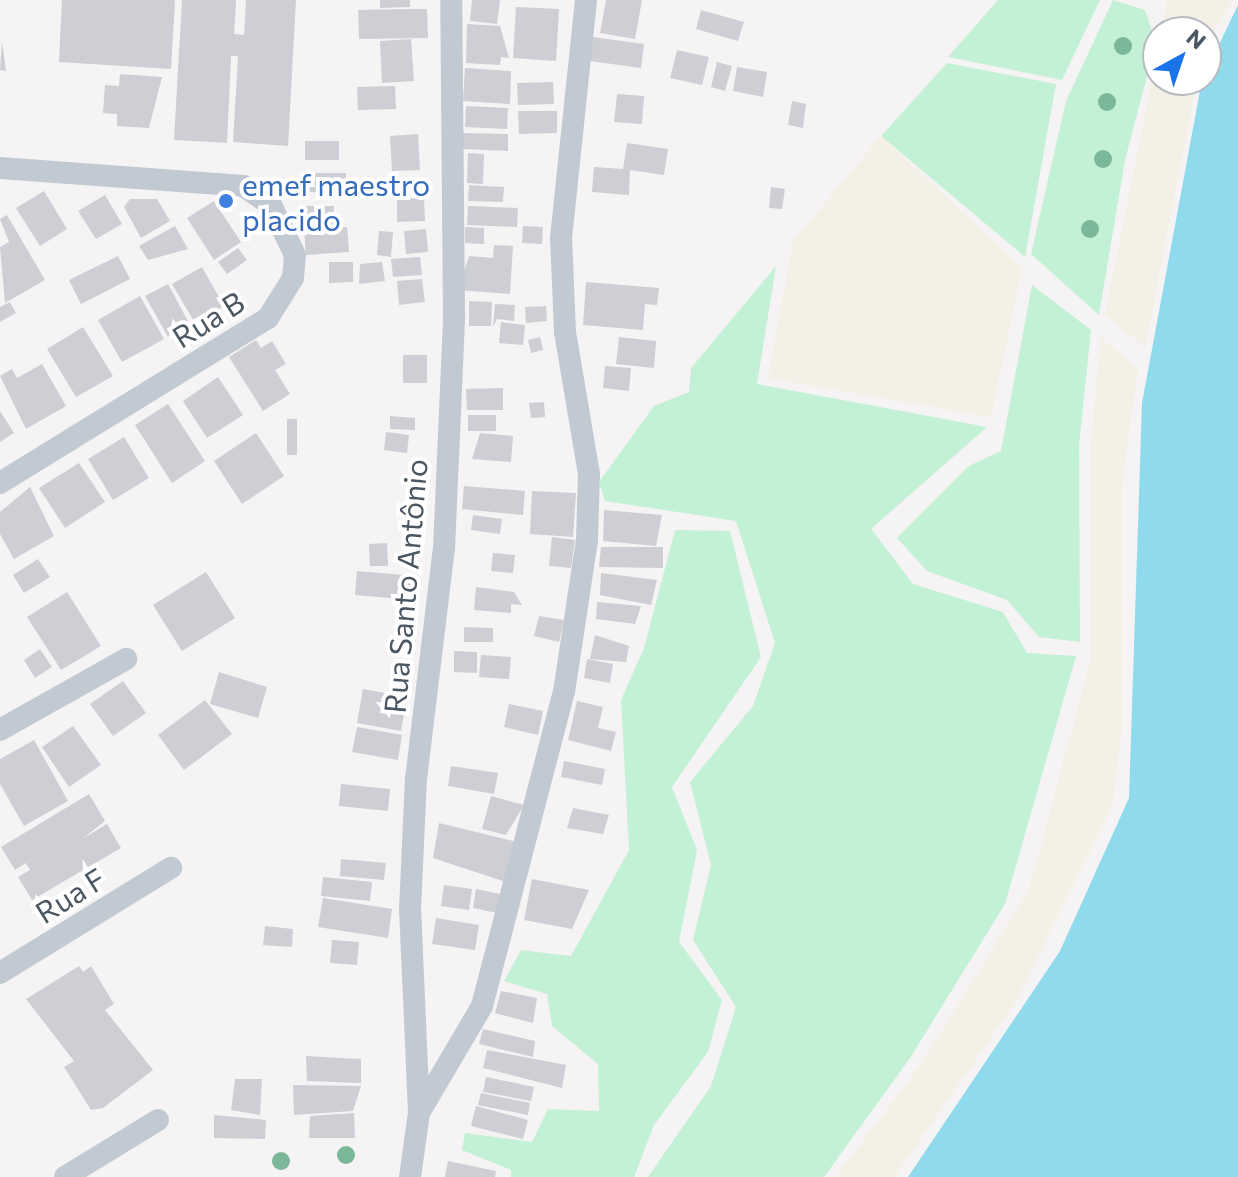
<!DOCTYPE html>
<html>
<head>
<meta charset="utf-8">
<style>
	body { margin:0 }
	#map { position:relative; width:1238px; height:1177px; overflow:hidden; background:#f5f3f3; font-family:Commissioner,sans-serif }
	div>[style] { position:absolute }
	.green>* { inset:0; background:#c3f1d5 }
	.sand>* { inset:0; background:#f5f0e5 }
	.water>* { inset:0; background:#90daee }
	.building>* { inset:0; background:#cdcfd5 }
	.street>* { height:22px; margin:-11px; padding:0 11px; transform-origin:11px; border-radius:11px; background:#c1cad2 }
	.trees>* { width:18px; height:18px; margin:-9px; border-radius:50%; background:#7bb799 }
	.dots>* { width:22px; height:22px; translate:-50% -50%; box-sizing:border-box; border:4px solid #fff; border-radius:50% }
	span { translate:-50% -50%; white-space:nowrap; text-align:center; line-height:1.15; -webkit-text-stroke:8px #fff; paint-order:stroke }
	.shop-label { font-size:30px; color:#366cbe }
	.left { translate:0 -50%; text-align:left }
	.street-label { font-size:30px; color:#4a5661 }
	.north { position:absolute; left:1142px; top:16px; width:80px; height:80px; box-sizing:border-box; background:#fff; border:2px solid #b7bbc0; border-radius:50%; rotate:40deg; font-size:22px; font-weight:700; line-height:32px; text-align:center; color:#4a5661 }
	.north::after { content:''; display:block; margin:auto; width:28px; height:36px; background:#1a73e8; clip-path:polygon(50% 0,100% 100%,50% 72%,0 100%) }
</style>
</head>
<body>
<div id="map">
	<div class="green">
		<div style="clip-path:polygon(998px 0,1100px 0,1062px 80px,948px 57px)"></div>
		<div style="clip-path:polygon(1113px 0,1145px 10px,1156px 42px,1125px 160px,1099px 315px,1031px 254px,1066px 101px)"></div>
		<div style="clip-path:polygon(947px 63px,1056px 84px,1025px 257px,881px 136px)"></div>
		<div style="clip-path:polygon(776px 266px,757px 384px,987px 427px,871px 529px,913px 584px,1003px 612px,1027px 653px,1076px 656px,1005px 904px,910px 1058px,824px 1177px,648px 1177px,711px 1086px,736px 1007px,693px 940px,711px 865px,690px 782px,753px 706px,775px 643px,736px 521px,605px 501px,599px 482px,654px 406px,689px 392px,691px 368px)"></div>
		<div style="clip-path:polygon(1032px 285px,1091px 330px,1079px 445px,1080px 642px,1039px 637px,1007px 600px,927px 571px,897px 538px,969px 466px,1001px 451px)"></div>
		<div style="clip-path:polygon(675px 530px,730px 531px,761px 657px,672px 787px,697px 850px,679px 942px,722px 1000px,708px 1052px,654px 1125px,634px 1177px,511px 1177px,511px 1170px,462px 1150px,465px 1133px,532px 1142px,548px 1109px,599px 1111px,598px 1064px,552px 1026px,547px 994px,504px 981px,521px 950px,571px 956px,629px 850px,621px 700px,644px 648px)"></div>
	</div>
	<div class="sand">
		<div style="clip-path:polygon(1167px 0,1233px 0,1206px 45px,1206px 32px,1162px 32px)"></div>
		<div style="clip-path:polygon(1158px 50px,1158px 80px,1197px 80px,1145px 347px,1105px 315px)"></div>
		<div style="clip-path:polygon(881px 136px,1022px 268px,991px 417px,768px 378px,793px 242px)"></div>
		<div style="clip-path:polygon(1101px 338px,1138px 369px,1122px 483px,1122px 724px,1113px 804px,1014px 1005px,894px 1177px,836px 1177px,920px 1066px,1029px 890px,1091px 658px,1090px 453px)"></div>
	</div>
	<div class="water">
		<div style="clip-path:polygon(1238px 5px,1238px 1177px,908px 1177px,1060px 951px,1129px 798px,1142px 403px,1202px 80px)"></div>
	</div>
	<div class="building">
		<div style="clip-path:polygon(62px 0,175px 0,171px 69px,59px 62px)"></div>
		<div style="clip-path:polygon(182px 0,236px 0,234px 34px,244px 35px,246px 0,296px 0,288px 146px,233px 142px,238px 56px,231px 56px,227px 143px,174px 140px)"></div>
		<div style="clip-path:polygon(380px 0,410px 0,410px 7px,380px 8px)"></div>
		<div style="clip-path:polygon(472px 0,500px 0,497px 24px,470px 21px)"></div>
		<div style="clip-path:polygon(606px 0,642px 0,635px 39px,600px 33px)"></div>
		<div style="clip-path:polygon(516px 7px,559px 9px,556px 61px,513px 58px)"></div>
		<div style="clip-path:polygon(409px 9px,427px 9px,428px 38px,359px 39px,358px 10px)"></div>
		<div style="clip-path:polygon(701px 10px,744px 22px,738px 41px,696px 29px)"></div>
		<div style="clip-path:polygon(467px 24px,500px 26px,509px 58px,501px 57px,500px 65px,466px 63px)"></div>
		<div style="clip-path:polygon(593px 37px,644px 44px,641px 68px,590px 61px)"></div>
		<div style="clip-path:polygon(411px 39px,414px 81px,382px 83px,380px 41px)"></div>
		<div style="clip-path:polygon(2px 41px,6px 71px,0 70px)"></div>
		<div style="clip-path:polygon(677px 50px,709px 57px,702px 85px,670px 78px)"></div>
		<div style="clip-path:polygon(717px 62px,732px 66px,725px 91px,711px 87px)"></div>
		<div style="clip-path:polygon(737px 67px,767px 72px,763px 97px,733px 91px)"></div>
		<div style="clip-path:polygon(465px 68px,511px 71px,510px 104px,463px 101px)"></div>
		<div style="clip-path:polygon(120px 74px,162px 77px,149px 128px,117px 126px,117px 114px,103px 113px,105px 85px,119px 86px)"></div>
		<div style="clip-path:polygon(553px 82px,554px 104px,518px 105px,517px 83px)"></div>
		<div style="clip-path:polygon(395px 86px,396px 109px,358px 110px,357px 87px)"></div>
		<div style="clip-path:polygon(617px 94px,644px 96px,642px 124px,614px 122px)"></div>
		<div style="clip-path:polygon(792px 101px,806px 104px,803px 128px,788px 125px)"></div>
		<div style="clip-path:polygon(466px 106px,508px 108px,507px 129px,465px 127px)"></div>
		<div style="clip-path:polygon(518px 111px,557px 111px,557px 133px,519px 134px)"></div>
		<div style="clip-path:polygon(463px 133px,508px 134px,508px 151px,463px 149px)"></div>
		<div style="clip-path:polygon(418px 134px,420px 170px,392px 171px,390px 136px)"></div>
		<div style="clip-path:polygon(305px 141px,339px 141px,339px 160px,305px 160px)"></div>
		<div style="clip-path:polygon(627px 143px,668px 149px,664px 175px,630px 170px,629px 195px,592px 192px,594px 167px,623px 169px)"></div>
		<div style="clip-path:polygon(468px 153px,484px 154px,483px 184px,467px 183px)"></div>
		<div style="clip-path:polygon(305px 173px,346px 173px,346px 193px,305px 192px)"></div>
		<div style="clip-path:polygon(469px 185px,504px 187px,503px 202px,468px 201px)"></div>
		<div style="clip-path:polygon(771px 187px,785px 189px,782px 209px,769px 208px)"></div>
		<div style="clip-path:polygon(44px 191px,67px 229px,40px 246px,16px 208px)"></div>
		<div style="clip-path:polygon(105px 195px,122px 224px,96px 239px,78px 211px)"></div>
		<div style="clip-path:polygon(424px 198px,425px 221px,397px 222px,397px 199px)"></div>
		<div style="clip-path:polygon(130px 199px,157px 199px,170px 221px,141px 238px,124px 207px)"></div>
		<div style="clip-path:polygon(214px 201px,241px 242px,214px 260px,187px 218px)"></div>
		<div style="clip-path:polygon(306px 206px,334px 206px,333px 226px,306px 225px)"></div>
		<div style="clip-path:polygon(468px 206px,518px 208px,517px 227px,467px 225px)"></div>
		<div style="clip-path:polygon(7px 215px,45px 280px,5px 303px,0 247px,9px 242px,0 219px)"></div>
		<div style="clip-path:polygon(175px 226px,188px 249px,148px 260px,139px 246px)"></div>
		<div style="clip-path:polygon(523px 226px,543px 227px,542px 244px,522px 243px)"></div>
		<div style="clip-path:polygon(347px 227px,349px 252px,306px 255px,304px 229px)"></div>
		<div style="clip-path:polygon(465px 227px,484px 228px,484px 244px,465px 243px)"></div>
		<div style="clip-path:polygon(426px 229px,428px 252px,406px 254px,404px 231px)"></div>
		<div style="clip-path:polygon(379px 231px,393px 232px,391px 257px,377px 255px)"></div>
		<div style="clip-path:polygon(494px 245px,513px 246px,510px 294px,458px 290px,469px 256px,493px 258px)"></div>
		<div style="clip-path:polygon(238px 248px,247px 260px,227px 274px,218px 262px)"></div>
		<div style="clip-path:polygon(118px 256px,130px 279px,81px 304px,69px 280px)"></div>
		<div style="clip-path:polygon(420px 257px,422px 275px,393px 277px,391px 259px)"></div>
		<div style="clip-path:polygon(329px 262px,353px 262px,353px 282px,329px 283px)"></div>
		<div style="clip-path:polygon(382px 262px,385px 281px,359px 284px,360px 264px)"></div>
		<div style="clip-path:polygon(202px 267px,224px 306px,195px 323px,172px 284px)"></div>
		<div style="clip-path:polygon(422px 279px,425px 302px,399px 305px,397px 281px)"></div>
		<div style="clip-path:polygon(586px 282px,659px 288px,657px 305px,645px 304px,643px 330px,583px 325px)"></div>
		<div style="clip-path:polygon(168px 284px,190px 325px,168px 337px,145px 296px)"></div>
		<div style="clip-path:polygon(140px 296px,164px 339px,122px 362px,98px 320px)"></div>
		<div style="clip-path:polygon(469px 301px,492px 302px,491px 326px,469px 326px)"></div>
		<div style="clip-path:polygon(10px 302px,16px 313px,0 322px,0 307px)"></div>
		<div style="clip-path:polygon(495px 304px,515px 305px,514px 321px,497px 319px,493px 327px)"></div>
		<div style="clip-path:polygon(546px 306px,547px 321px,526px 323px,525px 307px)"></div>
		<div style="clip-path:polygon(501px 322px,525px 325px,523px 345px,499px 343px)"></div>
		<div style="clip-path:polygon(83px 327px,113px 376px,76px 397px,47px 349px)"></div>
		<div style="clip-path:polygon(540px 337px,543px 350px,531px 353px,528px 340px)"></div>
		<div style="clip-path:polygon(619px 337px,656px 341px,654px 368px,616px 364px)"></div>
		<div style="clip-path:polygon(256px 340px,261px 348px,272px 341px,286px 364px,275px 370px,290px 394px,263px 411px,229px 357px)"></div>
		<div style="clip-path:polygon(403px 355px,427px 355px,427px 383px,403px 383px)"></div>
		<div style="clip-path:polygon(42px 364px,66px 406px,26px 429px,0 376px,12px 369px,17px 378px)"></div>
		<div style="clip-path:polygon(605px 366px,631px 368px,629px 391px,603px 388px)"></div>
		<div style="clip-path:polygon(218px 377px,243px 415px,207px 438px,183px 401px)"></div>
		<div style="clip-path:polygon(503px 388px,503px 410px,467px 410px,466px 389px)"></div>
		<div style="clip-path:polygon(544px 402px,545px 417px,531px 418px,529px 403px)"></div>
		<div style="clip-path:polygon(168px 404px,205px 461px,172px 483px,135px 425px)"></div>
		<div style="clip-path:polygon(0 411px,14px 433px,0 442px)"></div>
		<div style="clip-path:polygon(468px 415px,496px 415px,496px 431px,468px 431px)"></div>
		<div style="clip-path:polygon(390px 416px,415px 418px,415px 430px,390px 429px)"></div>
		<div style="clip-path:polygon(287px 419px,297px 419px,297px 455px,287px 455px)"></div>
		<div style="clip-path:polygon(386px 432px,409px 435px,407px 453px,384px 450px)"></div>
		<div style="clip-path:polygon(256px 433px,284px 476px,242px 504px,214px 461px)"></div>
		<div style="clip-path:polygon(480px 433px,513px 436px,511px 462px,472px 459px)"></div>
		<div style="clip-path:polygon(124px 437px,149px 478px,113px 500px,88px 459px)"></div>
		<div style="clip-path:polygon(79px 463px,105px 502px,65px 528px,39px 488px)"></div>
		<div style="clip-path:polygon(464px 486px,525px 491px,523px 515px,462px 509px)"></div>
		<div style="clip-path:polygon(30px 487px,54px 536px,14px 559px,0 534px,0 512px)"></div>
		<div style="clip-path:polygon(532px 491px,576px 493px,573px 537px,530px 534px)"></div>
		<div style="clip-path:polygon(604px 510px,662px 515px,656px 546px,603px 541px)"></div>
		<div style="clip-path:polygon(473px 515px,502px 519px,500px 534px,471px 530px)"></div>
		<div style="clip-path:polygon(552px 537px,575px 540px,571px 568px,549px 566px)"></div>
		<div style="clip-path:polygon(387px 543px,388px 566px,370px 566px,369px 544px)"></div>
		<div style="clip-path:polygon(601px 547px,663px 547px,663px 568px,599px 567px)"></div>
		<div style="clip-path:polygon(493px 553px,515px 555px,513px 573px,491px 571px)"></div>
		<div style="clip-path:polygon(38px 559px,50px 577px,24px 593px,13px 575px)"></div>
		<div style="clip-path:polygon(357px 571px,415px 576px,414px 600px,355px 595px)"></div>
		<div style="clip-path:polygon(206px 572px,235px 618px,182px 651px,153px 605px)"></div>
		<div style="clip-path:polygon(601px 573px,657px 580px,651px 605px,600px 595px)"></div>
		<div style="clip-path:polygon(476px 587px,514px 592px,522px 605px,511px 604px,511px 613px,474px 610px)"></div>
		<div style="clip-path:polygon(67px 592px,101px 646px,61px 670px,27px 617px)"></div>
		<div style="clip-path:polygon(597px 602px,641px 606px,635px 624px,596px 619px)"></div>
		<div style="clip-path:polygon(539px 616px,564px 620px,559px 642px,534px 636px)"></div>
		<div style="clip-path:polygon(464px 627px,493px 628px,493px 642px,464px 642px)"></div>
		<div style="clip-path:polygon(595px 635px,629px 646px,626px 662px,590px 659px)"></div>
		<div style="clip-path:polygon(40px 649px,52px 667px,35px 678px,24px 660px)"></div>
		<div style="clip-path:polygon(454px 651px,477px 652px,477px 673px,454px 672px)"></div>
		<div style="clip-path:polygon(481px 655px,511px 657px,509px 679px,479px 677px)"></div>
		<div style="clip-path:polygon(587px 659px,613px 664px,610px 683px,584px 678px)"></div>
		<div style="clip-path:polygon(219px 672px,267px 687px,258px 718px,210px 704px)"></div>
		<div style="clip-path:polygon(123px 681px,146px 713px,113px 736px,90px 704px)"></div>
		<div style="clip-path:polygon(363px 689px,407px 697px,401px 731px,357px 723px)"></div>
		<div style="clip-path:polygon(205px 700px,232px 734px,184px 770px,158px 735px)"></div>
		<div style="clip-path:polygon(577px 701px,603px 707px,598px 728px,616px 732px,611px 751px,568px 740px)"></div>
		<div style="clip-path:polygon(509px 704px,543px 711px,538px 735px,504px 727px)"></div>
		<div style="clip-path:polygon(73px 726px,101px 765px,69px 787px,42px 747px)"></div>
		<div style="clip-path:polygon(357px 727px,402px 735px,398px 760px,352px 752px)"></div>
		<div style="clip-path:polygon(34px 740px,68px 801px,24px 826px,0 784px,0 759px)"></div>
		<div style="clip-path:polygon(564px 761px,605px 769px,602px 785px,561px 777px)"></div>
		<div style="clip-path:polygon(451px 766px,498px 773px,494px 794px,448px 786px)"></div>
		<div style="clip-path:polygon(341px 784px,390px 789px,388px 811px,339px 806px)"></div>
		<div style="clip-path:polygon(89px 794px,105px 821px,82px 839px,107px 824px,121px 848px,32px 900px,18px 877px,30px 870px,26px 863px,15px 870px,1px 847px)"></div>
		<div style="clip-path:polygon(491px 796px,524px 805px,506px 835px,482px 829px)"></div>
		<div style="clip-path:polygon(573px 808px,609px 815px,603px 834px,567px 828px)"></div>
		<div style="clip-path:polygon(439px 823px,517px 842px,509px 883px,433px 858px)"></div>
		<div style="clip-path:polygon(341px 859px,386px 863px,384px 880px,340px 876px)"></div>
		<div style="clip-path:polygon(323px 877px,372px 882px,370px 901px,321px 896px)"></div>
		<div style="clip-path:polygon(532px 879px,589px 890px,572px 929px,524px 920px)"></div>
		<div style="clip-path:polygon(444px 885px,472px 889px,469px 910px,441px 906px)"></div>
		<div style="clip-path:polygon(476px 889px,500px 894px,497px 913px,473px 908px)"></div>
		<div style="clip-path:polygon(323px 898px,392px 909px,388px 938px,318px 927px)"></div>
		<div style="clip-path:polygon(436px 918px,479px 925px,475px 950px,432px 944px)"></div>
		<div style="clip-path:polygon(265px 926px,293px 929px,292px 947px,263px 945px)"></div>
		<div style="clip-path:polygon(332px 940px,359px 942px,357px 965px,330px 963px)"></div>
		<div style="clip-path:polygon(79px 966px,83px 972px,91px 966px,114px 1004px,105px 1010px,153px 1070px,103px 1108px,91px 1110px,64px 1067px,74px 1061px,26px 999px)"></div>
		<div style="clip-path:polygon(501px 991px,537px 998px,533px 1023px,495px 1013px)"></div>
		<div style="clip-path:polygon(483px 1029px,535px 1041px,533px 1057px,479px 1044px)"></div>
		<div style="clip-path:polygon(487px 1050px,566px 1065px,562px 1088px,483px 1068px)"></div>
		<div style="clip-path:polygon(306px 1056px,361px 1059px,361px 1083px,307px 1081px)"></div>
		<div style="clip-path:polygon(486px 1077px,534px 1087px,531px 1101px,483px 1092px)"></div>
		<div style="clip-path:polygon(235px 1079px,262px 1079px,260px 1115px,231px 1110px)"></div>
		<div style="clip-path:polygon(293px 1085px,361px 1086px,353px 1111px,294px 1115px)"></div>
		<div style="clip-path:polygon(481px 1093px,530px 1103px,528px 1115px,478px 1105px)"></div>
		<div style="clip-path:polygon(476px 1106px,528px 1120px,523px 1139px,471px 1126px)"></div>
		<div style="clip-path:polygon(354px 1113px,355px 1138px,309px 1138px,310px 1116px)"></div>
		<div style="clip-path:polygon(214px 1115px,266px 1120px,265px 1139px,214px 1138px)"></div>
		<div style="clip-path:polygon(448px 1161px,496px 1171px,495px 1177px,445px 1177px)"></div>
	</div>
	<div class="street">
		<div style="left:0;top:168px;width:244px;rotate:4.2deg"></div>
		<div style="left:243px;top:186px;width:34px;rotate:34deg"></div>
		<div style="left:271px;top:205px;width:55px;rotate:64.4deg"></div>
		<div style="left:295px;top:255px;width:23px;rotate:95deg"></div>
		<div style="left:293px;top:278px;width:47px;rotate:122deg"></div>
		<div style="left:268px;top:318px;width:315px;rotate:148.4deg"></div>
		<div style="left:0;top:730px;width:145px;rotate:-29.4deg"></div>
		<div style="left:0;top:973px;width:201px;rotate:-31.6deg"></div>
		<div style="left:419px;top:1113px;width:124px;rotate:-59.5deg"></div>
		<div style="left:482px;top:1006px;width:325px;rotate:-75.4deg"></div>
		<div style="left:564px;top:692px;width:154px;rotate:-81.4deg"></div>
		<div style="left:587px;top:540px;width:66px;rotate:-88.3deg"></div>
		<div style="left:589px;top:474px;width:144px;rotate:-99.6deg"></div>
		<div style="left:565px;top:332px;width:94px;rotate:-92.4deg"></div>
		<div style="left:561px;top:238px;width:239px;rotate:-84deg"></div>
		<div style="left:65px;top:1177px;width:109px;rotate:-31.5deg"></div>
		<div style="left:410px;top:1177px;width:65px;rotate:-82deg"></div>
		<div style="left:419px;top:1113px;width:203px;rotate:-92.5deg"></div>
		<div style="left:410px;top:910px;width:131px;rotate:-87.4deg"></div>
		<div style="left:416px;top:779px;width:232px;rotate:-83.1deg"></div>
		<div style="left:444px;top:549px;width:233px;rotate:-87.5deg"></div>
		<div style="left:454px;top:316px;width:316px;rotate:-90.5deg"></div>
	</div>
	<div class="trees">
		<div style="left:1123px;top:46px"></div>
		<div style="left:1107px;top:102px"></div>
		<div style="left:1103px;top:159px"></div>
		<div style="left:1090px;top:229px"></div>
		<div style="left:346px;top:1155px"></div>
		<div style="left:281px;top:1161px"></div>
	</div>
	<div class="dots">
		<div style="left:226px;top:201px;background:#3f7fe0"></div>
	</div>
	<div class="shop-label">
		<span class="left" style="left:242px;top:201px">emef maestro<br>placido</span>
	</div>
	<div class="street-label">
		<span style="left:208px;top:319px;rotate:-32deg">Rua B</span>
		<span style="left:405px;top:586px;rotate:-85deg">Rua Santo Antônio</span>
		<span style="left:70px;top:895px;rotate:-32deg">Rua F</span>
	</div>
	<div class="north">N</div>
</div>
</body>
</html>
